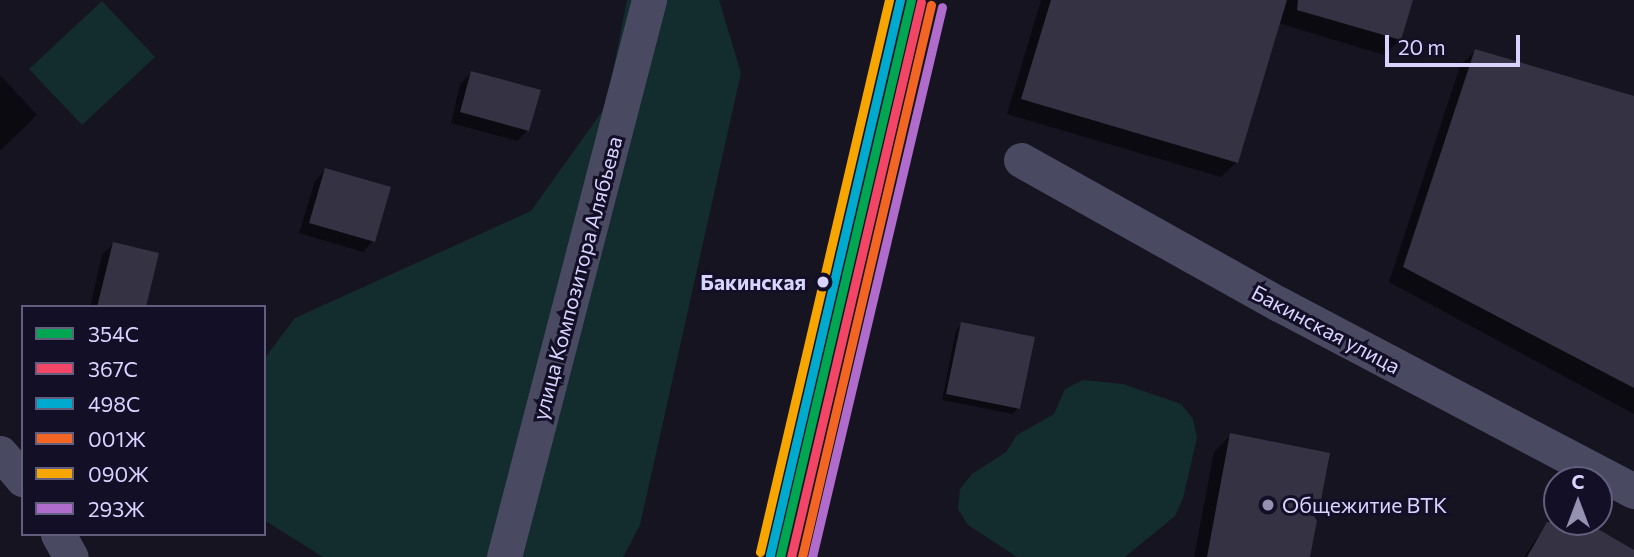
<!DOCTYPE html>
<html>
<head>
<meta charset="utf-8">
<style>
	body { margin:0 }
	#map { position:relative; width:1634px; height:557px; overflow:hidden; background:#161421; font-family:Commissioner,sans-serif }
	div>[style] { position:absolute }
	.green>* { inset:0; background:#132c2d }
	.shadow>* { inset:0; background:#0007 }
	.building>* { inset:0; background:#343243 }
	.minor>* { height:35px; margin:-17.5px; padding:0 17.5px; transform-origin:17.5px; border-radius:17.5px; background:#4a4962 }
	.rail-1>* { height:9px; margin:-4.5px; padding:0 4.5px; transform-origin:4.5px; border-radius:4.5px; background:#00a651 }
	.rail-2>* { height:9px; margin:-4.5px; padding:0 4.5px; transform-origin:4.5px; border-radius:4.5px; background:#f34667 }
	.rail-3>* { height:9px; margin:-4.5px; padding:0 4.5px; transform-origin:4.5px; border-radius:4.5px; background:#00a9ce }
	.rail-4>* { height:9px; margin:-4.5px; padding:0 4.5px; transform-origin:4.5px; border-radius:4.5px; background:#f26522 }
	.rail-5>* { height:9px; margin:-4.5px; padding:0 4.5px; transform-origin:4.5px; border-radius:4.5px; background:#f7a600 }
	.rail-6>* { height:9px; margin:-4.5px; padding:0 4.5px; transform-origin:4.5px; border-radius:4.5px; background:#b06ccc }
	.dots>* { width:19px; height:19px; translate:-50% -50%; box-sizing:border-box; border:4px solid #130f26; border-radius:50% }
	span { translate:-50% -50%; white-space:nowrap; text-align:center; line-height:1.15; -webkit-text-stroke:6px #130f26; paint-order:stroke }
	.street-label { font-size:21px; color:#d9d4ff }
	.stop-label { font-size:21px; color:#d9d4ff; font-weight:700 }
	.right { translate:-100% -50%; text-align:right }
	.poi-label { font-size:21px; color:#d9d4ff }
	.left { translate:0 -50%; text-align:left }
	.legend { position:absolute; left:21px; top:305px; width:245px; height:231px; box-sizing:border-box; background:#130f26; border:2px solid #625e7d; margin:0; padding:9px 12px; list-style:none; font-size:21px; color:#d9d4ff }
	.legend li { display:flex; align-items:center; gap:14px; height:35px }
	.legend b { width:35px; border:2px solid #625e7d }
	.north { position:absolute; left:1543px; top:466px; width:70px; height:70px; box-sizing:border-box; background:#130f26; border:2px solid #625e7d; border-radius:50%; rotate:0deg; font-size:19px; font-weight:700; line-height:28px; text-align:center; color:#d9d4ff }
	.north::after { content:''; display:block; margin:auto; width:24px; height:32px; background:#9591b1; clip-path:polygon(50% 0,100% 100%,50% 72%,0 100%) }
	.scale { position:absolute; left:1385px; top:35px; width:135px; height:32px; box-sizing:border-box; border:4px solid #d9d4ff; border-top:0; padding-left:9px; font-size:21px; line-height:24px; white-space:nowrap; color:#d9d4ff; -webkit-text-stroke:5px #130f26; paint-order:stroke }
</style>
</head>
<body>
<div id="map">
	<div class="green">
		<div style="clip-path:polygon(627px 0,719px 0,741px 73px,640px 525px,623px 557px,323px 557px,264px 520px,264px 359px,295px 318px,531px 211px,606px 106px)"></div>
		<div style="clip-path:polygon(102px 1px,155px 57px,82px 125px,29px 69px)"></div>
		<div style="clip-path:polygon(1083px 380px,1123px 384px,1181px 404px,1193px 419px,1197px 438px,1183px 498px,1175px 516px,1125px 557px,1017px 557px,968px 525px,958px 509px,960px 489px,972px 474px,1006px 452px,1017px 435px,1054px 414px,1065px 389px)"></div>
	</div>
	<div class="shadow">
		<div style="clip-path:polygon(1041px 0,1412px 0,1400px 40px,1384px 55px,1278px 23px,1237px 162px,1221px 177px,1007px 114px)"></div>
		<div style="clip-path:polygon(1475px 51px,1634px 97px,1634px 414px,1389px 282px,1460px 66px)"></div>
		<div style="clip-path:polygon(471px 73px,528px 130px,517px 141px,451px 123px,460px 84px)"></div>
		<div style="clip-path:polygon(0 75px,37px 115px,0 151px)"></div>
		<div style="clip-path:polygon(325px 170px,373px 241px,363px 252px,299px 233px,315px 181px)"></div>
		<div style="clip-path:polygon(113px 244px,144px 307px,90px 307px,102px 255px)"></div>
		<div style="clip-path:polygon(962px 324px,1018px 408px,1013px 414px,942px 400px,956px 330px)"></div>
		<div style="clip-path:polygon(1231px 435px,1308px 557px,1194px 557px,1214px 452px)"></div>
		<div style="clip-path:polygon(1557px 508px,1557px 522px,1583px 522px,1634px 552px,1634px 557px,1524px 557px)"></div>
	</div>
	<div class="building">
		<div style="clip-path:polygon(1051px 0,1287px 0,1238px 163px,1021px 99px)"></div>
		<div style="clip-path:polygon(1298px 0,1413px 0,1401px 40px,1297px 10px)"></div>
		<div style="clip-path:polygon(1475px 49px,1634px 96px,1634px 388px,1403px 267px)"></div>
		<div style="clip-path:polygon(471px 71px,541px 90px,529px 131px,460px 112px)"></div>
		<div style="clip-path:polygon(325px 168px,391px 187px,375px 242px,309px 223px)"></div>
		<div style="clip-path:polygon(113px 242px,159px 253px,146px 307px,97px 307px)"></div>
		<div style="clip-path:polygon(961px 322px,1035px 337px,1020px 409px,946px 394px)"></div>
		<div style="clip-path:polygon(1230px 433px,1330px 453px,1310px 557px,1207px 557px)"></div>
		<div style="clip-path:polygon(1547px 522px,1586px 522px,1634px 550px,1634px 557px,1527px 557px)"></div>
	</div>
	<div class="minor">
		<div style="left:1021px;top:160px;width:295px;rotate:29.2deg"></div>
		<div style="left:1279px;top:304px;width:401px;rotate:27.8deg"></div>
		<div style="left:0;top:453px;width:35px;rotate:49deg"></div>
		<div style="left:58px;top:534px;width:26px;rotate:61deg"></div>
		<div style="left:504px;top:557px;width:576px;rotate:-75.41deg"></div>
	</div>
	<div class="rail-1">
		<div style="left:780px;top:557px;width:572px;rotate:-76.77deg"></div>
	</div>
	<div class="rail-2">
		<div style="left:791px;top:557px;width:570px;rotate:-76.82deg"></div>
	</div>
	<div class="rail-3">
		<div style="left:770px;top:555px;width:570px;rotate:-76.82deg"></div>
	</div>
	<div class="rail-4">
		<div style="left:802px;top:557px;width:567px;rotate:-76.85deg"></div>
	</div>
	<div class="rail-5">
		<div style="left:760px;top:552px;width:567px;rotate:-76.85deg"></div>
	</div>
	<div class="rail-6">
		<div style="left:812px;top:557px;width:565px;rotate:-76.7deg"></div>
	</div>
	<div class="dots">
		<div style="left:823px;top:282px;background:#d9d4ff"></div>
		<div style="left:1268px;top:505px;background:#9591b1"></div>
	</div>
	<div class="street-label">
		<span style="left:577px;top:278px;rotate:-75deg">улица Композитора Алябьева</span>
		<span style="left:1326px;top:329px;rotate:28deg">Бакинская улица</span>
	</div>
	<div class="stop-label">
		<span class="right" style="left:806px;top:282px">Бакинская</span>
	</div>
	<div class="poi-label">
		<span class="left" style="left:1282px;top:505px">Общежитие ВТК</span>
	</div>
	<ul class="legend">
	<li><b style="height:9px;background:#00a651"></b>354С</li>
	<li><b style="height:9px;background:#f34667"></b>367С</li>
	<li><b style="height:9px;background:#00a9ce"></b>498С</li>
	<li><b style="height:9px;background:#f26522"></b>001Ж</li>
	<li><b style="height:9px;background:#f7a600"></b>090Ж</li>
	<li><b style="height:9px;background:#b06ccc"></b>293Ж</li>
	</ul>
	<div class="north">С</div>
	<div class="scale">20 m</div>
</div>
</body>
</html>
